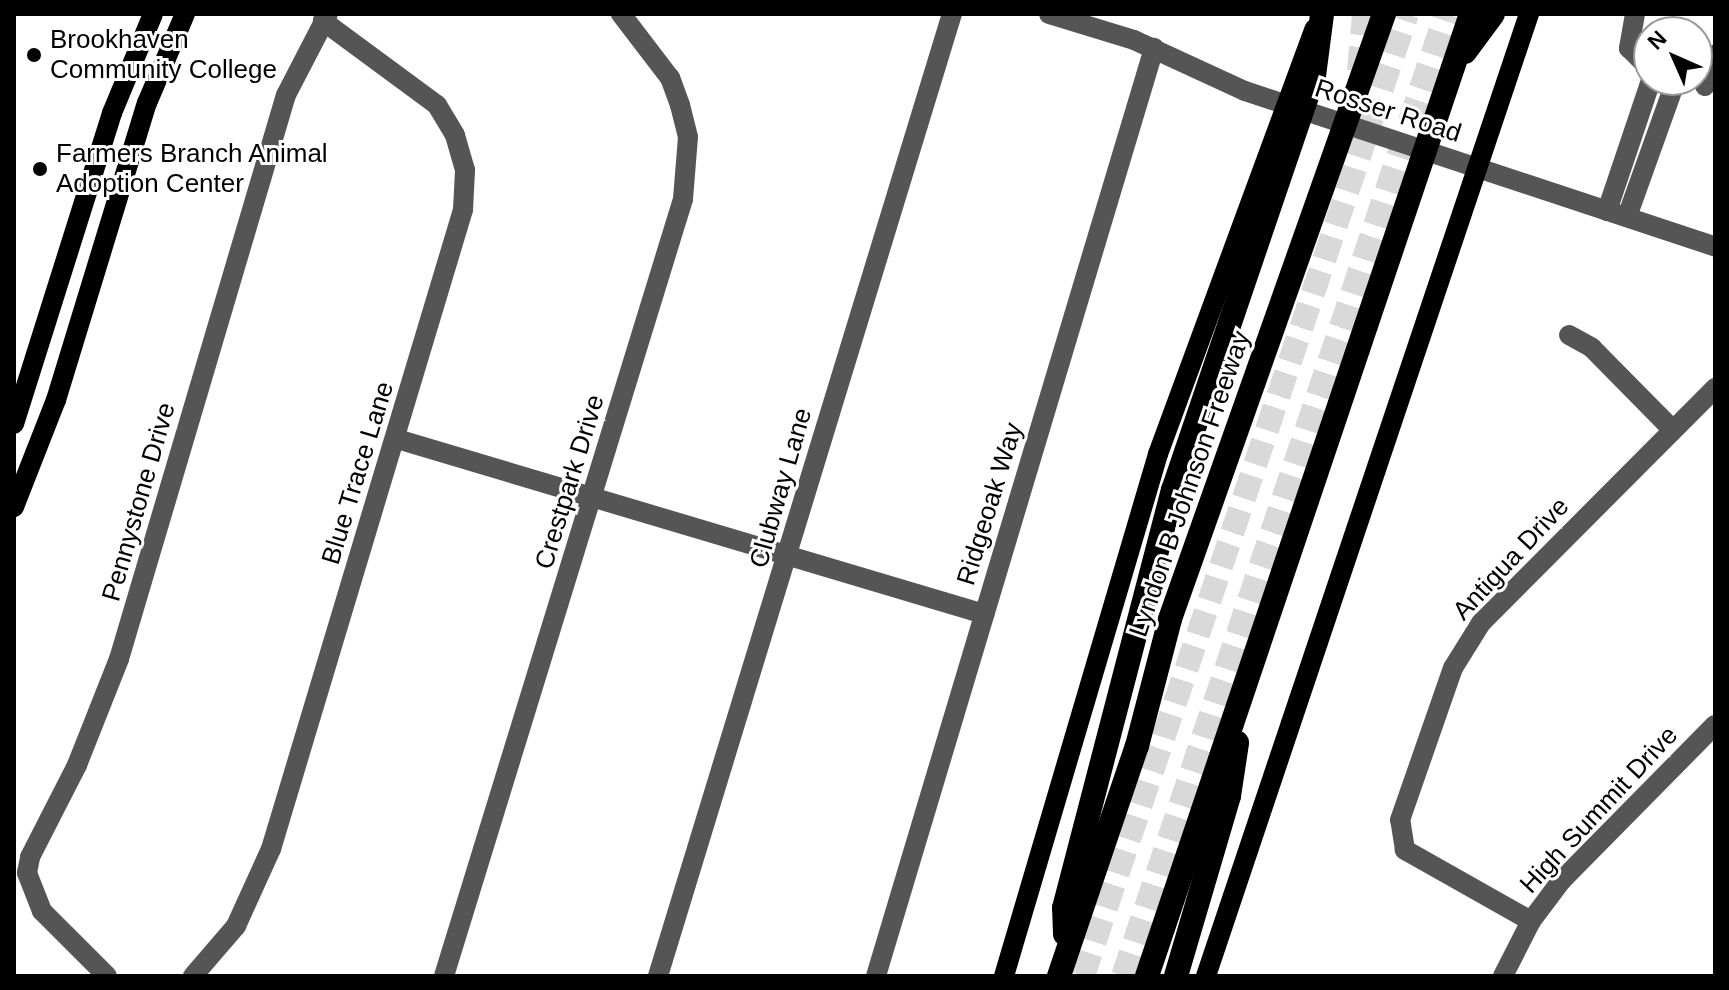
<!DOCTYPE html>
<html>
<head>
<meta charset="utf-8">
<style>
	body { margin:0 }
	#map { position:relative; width:1729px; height:990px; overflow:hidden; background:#fff; font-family:Helvetica,sans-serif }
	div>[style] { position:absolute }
	.highway-tunnel>* { height:24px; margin-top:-12px; transform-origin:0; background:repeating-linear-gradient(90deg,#d9d9d9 0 24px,transparent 0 36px) }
	.minor>* { height:20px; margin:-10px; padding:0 10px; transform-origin:10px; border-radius:10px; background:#555 }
	.major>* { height:20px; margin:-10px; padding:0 10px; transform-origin:10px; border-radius:10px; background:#000 }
	.highway>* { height:24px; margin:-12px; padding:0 12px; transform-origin:12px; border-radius:12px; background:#000 }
	.dots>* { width:22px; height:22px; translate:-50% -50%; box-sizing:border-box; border:4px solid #fff; border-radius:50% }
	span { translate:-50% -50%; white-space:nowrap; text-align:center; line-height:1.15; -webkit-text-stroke:6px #fff; paint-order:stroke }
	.poi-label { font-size:26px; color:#000 }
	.left { translate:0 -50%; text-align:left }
	.street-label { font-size:26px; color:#000 }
	.frame { position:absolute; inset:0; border:16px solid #000; pointer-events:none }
	.north { position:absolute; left:1633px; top:16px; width:80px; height:80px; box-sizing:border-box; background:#fff; border:2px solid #999; border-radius:50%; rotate:315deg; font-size:22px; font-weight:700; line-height:32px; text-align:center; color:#000 }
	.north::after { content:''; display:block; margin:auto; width:28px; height:36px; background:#000; clip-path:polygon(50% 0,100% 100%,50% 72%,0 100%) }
</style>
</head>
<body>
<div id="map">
	<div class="highway-tunnel">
		<div style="left:1359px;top:71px;width:57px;rotate:-85deg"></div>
		<div style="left:1083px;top:976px;width:1015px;rotate:-71.39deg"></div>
		<div style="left:1123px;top:976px;width:1015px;rotate:-71.44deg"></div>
	</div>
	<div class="minor">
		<div style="left:1049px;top:14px;width:89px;rotate:17deg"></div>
		<div style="left:1134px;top:40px;width:122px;rotate:24.7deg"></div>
		<div style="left:1245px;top:91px;width:495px;rotate:18.3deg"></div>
		<div style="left:1635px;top:14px;width:35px;rotate:100deg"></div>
		<div style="left:1629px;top:48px;width:28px;rotate:45deg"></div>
		<div style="left:1705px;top:86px;width:33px;rotate:-72deg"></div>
		<div style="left:1607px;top:211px;width:138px;rotate:-71.4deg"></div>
		<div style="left:1627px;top:217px;width:145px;rotate:-70.3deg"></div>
		<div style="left:1569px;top:335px;width:26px;rotate:29deg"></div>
		<div style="left:1592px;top:348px;width:115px;rotate:45.4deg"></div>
		<div style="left:397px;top:439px;width:613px;rotate:16.6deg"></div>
		<div style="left:1531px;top:921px;width:145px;rotate:-150.6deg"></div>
		<div style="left:1405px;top:850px;width:30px;rotate:-99deg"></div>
		<div style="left:1400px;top:820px;width:161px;rotate:-70.8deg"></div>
		<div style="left:1453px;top:668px;width:53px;rotate:-58.1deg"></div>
		<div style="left:1481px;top:623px;width:332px;rotate:-45.1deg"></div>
		<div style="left:107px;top:976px;width:92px;rotate:-135deg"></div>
		<div style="left:42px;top:911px;width:41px;rotate:-111.5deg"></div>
		<div style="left:27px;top:873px;width:16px;rotate:-79deg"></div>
		<div style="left:30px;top:857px;width:103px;rotate:-62.9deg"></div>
		<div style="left:77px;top:765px;width:114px;rotate:-68.4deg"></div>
		<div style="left:119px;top:659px;width:588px;rotate:-73.51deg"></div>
		<div style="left:286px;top:95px;width:91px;rotate:-62.6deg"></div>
		<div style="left:193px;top:976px;width:66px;rotate:-49.3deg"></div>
		<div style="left:236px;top:926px;width:85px;rotate:-65.6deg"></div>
		<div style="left:271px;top:849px;width:667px;rotate:-73.28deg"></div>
		<div style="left:463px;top:210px;width:40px;rotate:-87.1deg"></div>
		<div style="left:465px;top:170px;width:36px;rotate:-106deg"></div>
		<div style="left:455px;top:135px;width:35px;rotate:-121deg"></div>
		<div style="left:437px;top:105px;width:142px;rotate:-143.6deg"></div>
		<div style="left:444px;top:976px;width:813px;rotate:-72.9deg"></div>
		<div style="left:683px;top:199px;width:62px;rotate:-85.4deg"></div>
		<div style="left:688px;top:137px;width:33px;rotate:-104deg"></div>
		<div style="left:680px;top:105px;width:29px;rotate:-110deg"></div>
		<div style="left:670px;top:78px;width:81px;rotate:-127.4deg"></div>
		<div style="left:658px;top:976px;width:1006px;rotate:-73.01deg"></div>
		<div style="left:876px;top:976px;width:969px;rotate:-73.32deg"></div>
		<div style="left:1503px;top:976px;width:62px;rotate:-63deg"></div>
		<div style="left:1531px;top:921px;width:50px;rotate:-53.1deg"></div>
		<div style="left:1561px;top:881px;width:219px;rotate:-45.4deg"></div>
	</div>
	<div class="major">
		<div style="left:14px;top:424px;width:326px;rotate:-72.5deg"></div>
		<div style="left:112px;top:113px;width:107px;rotate:-67.5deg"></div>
		<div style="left:14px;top:507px;width:115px;rotate:-68.6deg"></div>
		<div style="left:56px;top:400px;width:311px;rotate:-73deg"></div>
		<div style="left:147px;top:103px;width:97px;rotate:-66.9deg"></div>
		<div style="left:1004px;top:976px;width:544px;rotate:-73.56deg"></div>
		<div style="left:1158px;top:454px;width:453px;rotate:-69.8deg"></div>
		<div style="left:1206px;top:976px;width:1015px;rotate:-71.44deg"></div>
	</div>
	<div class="highway">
		<div style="left:1465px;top:52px;width:47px;rotate:-53.6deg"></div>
		<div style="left:1065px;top:934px;width:26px;rotate:-92deg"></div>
		<div style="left:1064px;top:908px;width:432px;rotate:-75.4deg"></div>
		<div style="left:1173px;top:490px;width:437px;rotate:-71.2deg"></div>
		<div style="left:1314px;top:76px;width:63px;rotate:-82.6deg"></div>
		<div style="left:1059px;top:976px;width:243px;rotate:-71.3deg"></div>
		<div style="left:1137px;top:746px;width:131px;rotate:-75.4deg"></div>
		<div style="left:1170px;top:619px;width:642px;rotate:-70.52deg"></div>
		<div style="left:1147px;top:976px;width:1015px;rotate:-71.39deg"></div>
		<div style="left:1176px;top:976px;width:188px;rotate:-73.6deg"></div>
		<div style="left:1229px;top:796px;width:54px;rotate:-81.4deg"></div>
	</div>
	<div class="dots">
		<div style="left:34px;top:55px;background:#000"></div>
		<div style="left:40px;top:169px;background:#000"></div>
	</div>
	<div class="poi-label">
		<span class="left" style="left:50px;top:55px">Brookhaven<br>Community College</span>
		<span class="left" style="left:56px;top:169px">Farmers Branch Animal<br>Adoption Center</span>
	</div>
	<div class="street-label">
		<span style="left:1388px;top:111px;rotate:18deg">Rosser Road</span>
		<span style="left:358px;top:473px;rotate:-73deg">Blue Trace Lane</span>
		<span style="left:570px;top:482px;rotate:-73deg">Crestpark Drive</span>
		<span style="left:1190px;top:484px;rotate:-71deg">Lyndon B Johnson Freeway</span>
		<span style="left:781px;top:488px;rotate:-74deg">Clubway Lane</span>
		<span style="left:139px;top:502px;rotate:-74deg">Pennystone Drive</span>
		<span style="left:990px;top:504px;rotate:-73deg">Ridgeoak Way</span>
		<span style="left:1511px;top:559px;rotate:-47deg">Antigua Drive</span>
		<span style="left:1599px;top:810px;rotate:-47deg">High Summit Drive</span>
	</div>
	<div class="frame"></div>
	<div class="north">N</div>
</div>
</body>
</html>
